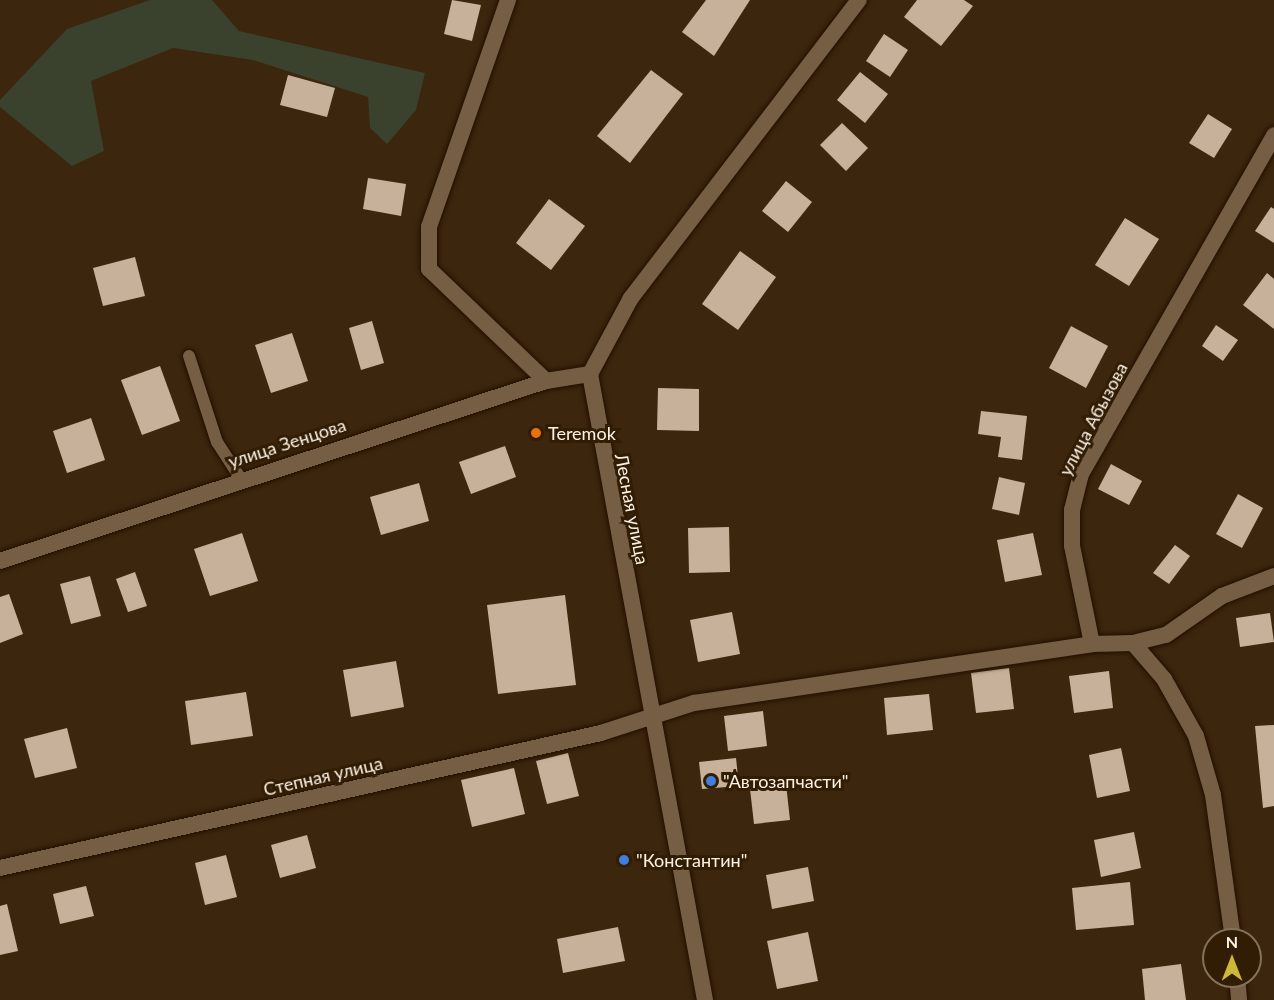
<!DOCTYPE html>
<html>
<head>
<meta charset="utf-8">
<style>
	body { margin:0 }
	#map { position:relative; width:1274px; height:1000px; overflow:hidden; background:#3c260d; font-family:Lato,sans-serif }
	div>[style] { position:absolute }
	.green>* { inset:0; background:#3a412c }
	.building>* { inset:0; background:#c8b19a }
	.roads { filter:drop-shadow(0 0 2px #220f00) drop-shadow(0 0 2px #220f00) }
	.service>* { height:12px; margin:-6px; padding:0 6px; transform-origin:6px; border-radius:6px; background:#765e44 }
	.minor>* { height:16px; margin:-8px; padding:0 8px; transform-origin:8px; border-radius:8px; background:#765e44 }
	.dots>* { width:16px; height:16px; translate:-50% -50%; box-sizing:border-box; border:3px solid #311d04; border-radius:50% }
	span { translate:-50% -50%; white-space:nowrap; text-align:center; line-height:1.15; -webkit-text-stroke:6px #311d04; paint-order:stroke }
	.street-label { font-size:18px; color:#fdf2e6 }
	.poi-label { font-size:18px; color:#fdf2e6 }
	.left { translate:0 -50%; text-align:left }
	.north { position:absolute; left:1202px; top:928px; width:60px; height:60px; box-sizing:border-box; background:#311d04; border:2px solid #83725e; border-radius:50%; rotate:0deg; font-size:16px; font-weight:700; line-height:24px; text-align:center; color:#fdf2e6 }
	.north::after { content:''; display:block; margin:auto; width:21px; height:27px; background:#cfb837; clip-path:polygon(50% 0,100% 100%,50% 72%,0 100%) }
</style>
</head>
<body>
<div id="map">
	<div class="green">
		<div style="clip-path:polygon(150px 0,212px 0,239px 31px,425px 73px,416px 110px,387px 144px,370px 128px,368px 97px,253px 60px,173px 48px,91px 81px,104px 151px,72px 166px,0 107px,0 100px,67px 29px)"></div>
	</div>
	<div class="building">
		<div style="clip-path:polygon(452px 0,481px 5px,472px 41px,444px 34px)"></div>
		<div style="clip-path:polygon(706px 0,750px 0,714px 56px,682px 32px)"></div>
		<div style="clip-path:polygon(917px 0,964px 0,973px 6px,941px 46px,904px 17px)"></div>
		<div style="clip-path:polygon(884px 34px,908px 50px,890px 77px,866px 61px)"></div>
		<div style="clip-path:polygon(651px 70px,683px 94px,630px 163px,597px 136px)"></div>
		<div style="clip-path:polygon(860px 72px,888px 94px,865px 123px,837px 100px)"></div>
		<div style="clip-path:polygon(288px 75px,335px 88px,327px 117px,280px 105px)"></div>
		<div style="clip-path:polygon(1208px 114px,1232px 129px,1214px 158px,1189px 143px)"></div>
		<div style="clip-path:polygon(842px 123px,868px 148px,846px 171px,820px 145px)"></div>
		<div style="clip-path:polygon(368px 178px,406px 184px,401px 216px,363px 209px)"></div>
		<div style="clip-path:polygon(786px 181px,812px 202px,788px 232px,762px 211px)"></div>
		<div style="clip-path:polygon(549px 199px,585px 226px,551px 270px,516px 243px)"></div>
		<div style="clip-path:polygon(1271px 207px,1274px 209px,1274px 243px,1255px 231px)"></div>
		<div style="clip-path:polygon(1125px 218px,1159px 239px,1129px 286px,1095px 265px)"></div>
		<div style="clip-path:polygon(740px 251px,776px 277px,738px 330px,702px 304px)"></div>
		<div style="clip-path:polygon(135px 257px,145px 296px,103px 306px,93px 268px)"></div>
		<div style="clip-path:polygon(1267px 273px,1274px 279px,1274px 329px,1243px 305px)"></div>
		<div style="clip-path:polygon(372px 321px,384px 363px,361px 370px,349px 328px)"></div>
		<div style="clip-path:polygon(1216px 325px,1238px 340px,1223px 361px,1202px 346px)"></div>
		<div style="clip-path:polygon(1071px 326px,1108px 346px,1086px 388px,1049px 368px)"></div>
		<div style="clip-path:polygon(292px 333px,308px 381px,271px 393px,255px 345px)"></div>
		<div style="clip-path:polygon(160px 366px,180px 421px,142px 435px,121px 380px)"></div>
		<div style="clip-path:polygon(658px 388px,699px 389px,699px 431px,657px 430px)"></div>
		<div style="clip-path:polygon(981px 411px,1027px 416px,1022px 460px,998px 457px,1001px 437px,978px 434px)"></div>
		<div style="clip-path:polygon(91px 418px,105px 460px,67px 473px,53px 431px)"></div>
		<div style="clip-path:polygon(505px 446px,516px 477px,471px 494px,459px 462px)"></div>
		<div style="clip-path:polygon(1111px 464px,1142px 481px,1129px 505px,1098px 489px)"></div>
		<div style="clip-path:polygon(999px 477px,1025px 483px,1019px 515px,992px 509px)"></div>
		<div style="clip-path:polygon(419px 483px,429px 521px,381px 535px,370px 497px)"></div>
		<div style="clip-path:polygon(1238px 494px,1263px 508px,1242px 548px,1216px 534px)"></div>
		<div style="clip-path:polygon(729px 527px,730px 572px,689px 573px,688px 528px)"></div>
		<div style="clip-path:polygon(242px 533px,258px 581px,210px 596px,194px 549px)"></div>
		<div style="clip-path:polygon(1033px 533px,1042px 575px,1005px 582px,997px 540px)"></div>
		<div style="clip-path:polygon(1175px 545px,1190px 556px,1169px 584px,1153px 573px)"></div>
		<div style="clip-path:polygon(135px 572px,147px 606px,128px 612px,116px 579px)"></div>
		<div style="clip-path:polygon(90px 576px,101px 616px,71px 624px,60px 584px)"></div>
		<div style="clip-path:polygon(9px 594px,23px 634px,0 643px,0 597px)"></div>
		<div style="clip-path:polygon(565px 595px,576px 685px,498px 694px,487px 605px)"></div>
		<div style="clip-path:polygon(732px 612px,740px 654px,698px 662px,690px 620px)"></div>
		<div style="clip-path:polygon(1270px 613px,1274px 642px,1240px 647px,1236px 618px)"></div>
		<div style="clip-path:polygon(396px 661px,404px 707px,351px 717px,343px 670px)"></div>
		<div style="clip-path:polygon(1009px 668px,1014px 709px,976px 713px,971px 673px)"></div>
		<div style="clip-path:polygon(1109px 671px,1113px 708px,1074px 713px,1069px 676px)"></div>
		<div style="clip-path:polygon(246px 692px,253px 736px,191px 745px,185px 701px)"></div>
		<div style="clip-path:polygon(929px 694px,933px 730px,887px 735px,884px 698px)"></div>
		<div style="clip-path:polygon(763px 711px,767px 746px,728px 751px,724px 716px)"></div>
		<div style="clip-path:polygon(1274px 725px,1274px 806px,1263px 808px,1255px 726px)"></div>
		<div style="clip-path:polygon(67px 728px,77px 768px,35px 778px,24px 739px)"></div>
		<div style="clip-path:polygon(1121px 748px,1130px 791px,1097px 798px,1089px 755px)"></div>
		<div style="clip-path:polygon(568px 753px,579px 796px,547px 804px,536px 761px)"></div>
		<div style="clip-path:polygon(736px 758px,739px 786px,702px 789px,699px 762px)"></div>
		<div style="clip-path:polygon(514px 768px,525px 814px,472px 827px,461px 780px)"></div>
		<div style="clip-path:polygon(786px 784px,790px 820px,754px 824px,750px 789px)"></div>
		<div style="clip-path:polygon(1134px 832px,1141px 868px,1101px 877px,1094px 840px)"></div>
		<div style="clip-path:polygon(307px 835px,316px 868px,280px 878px,271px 845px)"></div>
		<div style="clip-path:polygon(226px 855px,237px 897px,205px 905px,195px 863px)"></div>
		<div style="clip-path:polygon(808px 867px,814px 901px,772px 909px,766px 875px)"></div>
		<div style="clip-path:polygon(1130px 882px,1134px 925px,1076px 930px,1072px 888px)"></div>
		<div style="clip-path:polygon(86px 886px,94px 916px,60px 924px,53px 894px)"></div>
		<div style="clip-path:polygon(7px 904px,18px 951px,0 955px,0 906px)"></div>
		<div style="clip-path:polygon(618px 927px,625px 961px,563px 973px,557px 939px)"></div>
		<div style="clip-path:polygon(808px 932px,818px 981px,777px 989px,767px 941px)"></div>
		<div style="clip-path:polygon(1181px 964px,1186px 1000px,1145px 1000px,1142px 969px)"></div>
	</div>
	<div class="roads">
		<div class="service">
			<div style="left:189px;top:356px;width:90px;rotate:72deg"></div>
			<div style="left:217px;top:442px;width:44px;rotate:57deg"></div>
		</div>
		<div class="minor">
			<div style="left:508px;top:0;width:240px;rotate:109.2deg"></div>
			<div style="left:429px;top:227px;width:42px;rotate:90deg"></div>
			<div style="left:429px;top:269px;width:162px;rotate:43.7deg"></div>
			<div style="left:0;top:561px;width:575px;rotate:-18.25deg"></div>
			<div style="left:546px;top:381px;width:45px;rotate:-9deg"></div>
			<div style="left:1133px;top:643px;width:48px;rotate:49.3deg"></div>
			<div style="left:1164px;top:679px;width:65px;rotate:60.7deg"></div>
			<div style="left:1196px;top:736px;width:61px;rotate:73.9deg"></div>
			<div style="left:1213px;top:795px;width:146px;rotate:82.1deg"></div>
			<div style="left:1092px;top:644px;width:100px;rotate:-101.5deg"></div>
			<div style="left:1072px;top:546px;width:36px;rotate:-90deg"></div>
			<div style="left:1072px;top:510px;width:37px;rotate:-76deg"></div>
			<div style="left:1081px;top:474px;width:390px;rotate:-60.3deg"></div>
			<div style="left:0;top:868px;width:616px;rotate:-12.66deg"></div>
			<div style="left:601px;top:733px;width:98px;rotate:-17.9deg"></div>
			<div style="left:694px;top:703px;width:402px;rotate:-8.4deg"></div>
			<div style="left:1092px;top:644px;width:41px;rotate:-1.4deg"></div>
			<div style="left:1133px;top:643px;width:34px;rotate:-14deg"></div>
			<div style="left:1166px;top:635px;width:68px;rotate:-34.9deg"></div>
			<div style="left:1222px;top:596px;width:56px;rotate:-21deg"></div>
			<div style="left:1237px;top:976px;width:24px;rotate:85deg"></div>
			<div style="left:705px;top:1000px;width:636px;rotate:-100.41deg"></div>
			<div style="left:590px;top:374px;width:86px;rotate:-61.7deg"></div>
			<div style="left:631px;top:298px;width:375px;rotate:-52.6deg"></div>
		</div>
	</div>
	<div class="dots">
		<div style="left:536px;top:433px;background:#e8710a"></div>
		<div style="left:711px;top:781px;background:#3f7fe0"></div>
		<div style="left:624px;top:860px;background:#3f7fe0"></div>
	</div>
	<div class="street-label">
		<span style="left:1093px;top:419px;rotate:-62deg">улица Абызова</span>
		<span style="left:287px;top:443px;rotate:-18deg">улица Зенцова</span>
		<span style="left:632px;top:509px;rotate:79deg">Лесная улица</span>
		<span style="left:323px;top:776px;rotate:-13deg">Степная улица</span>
	</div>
	<div class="poi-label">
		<span class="left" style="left:548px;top:433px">Teremok</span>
		<span class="left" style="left:723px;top:781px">"Автозапчасти"</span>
		<span class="left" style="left:636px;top:860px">"Константин"</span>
	</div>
	<div class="north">N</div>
</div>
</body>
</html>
